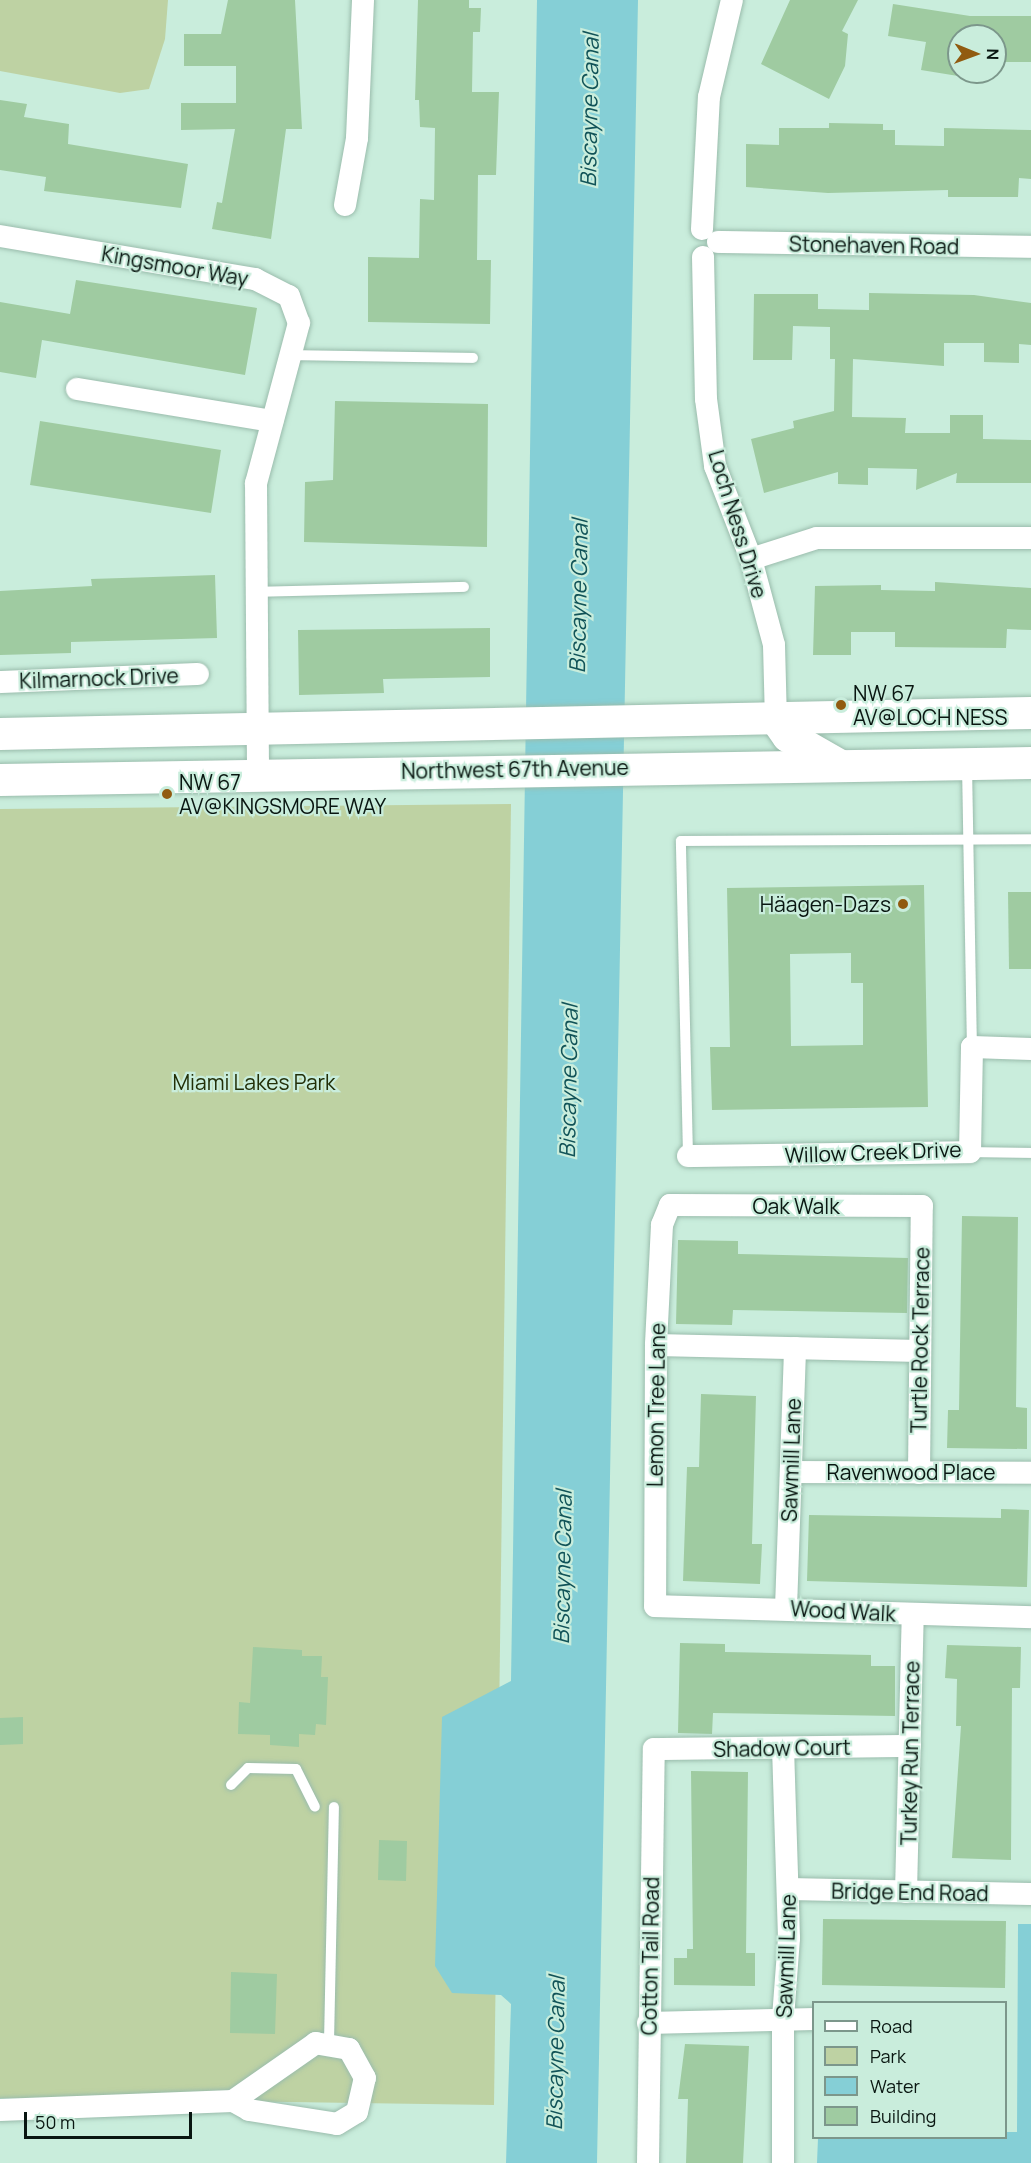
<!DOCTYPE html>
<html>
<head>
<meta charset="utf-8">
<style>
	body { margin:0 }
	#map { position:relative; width:1031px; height:2163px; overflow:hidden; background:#c9eddc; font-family:Manrope,sans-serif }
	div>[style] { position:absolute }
	.green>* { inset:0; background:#bed2a3 }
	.water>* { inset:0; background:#85cfd6 }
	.building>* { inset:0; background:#9fcba1 }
	.roads { filter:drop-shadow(0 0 2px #9abcac) drop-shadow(0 0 2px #9abcac) }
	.lane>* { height:10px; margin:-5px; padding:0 5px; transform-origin:5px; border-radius:5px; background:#fff }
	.street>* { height:22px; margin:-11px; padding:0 11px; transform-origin:11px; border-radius:11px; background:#fff }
	.secondary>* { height:32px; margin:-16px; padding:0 16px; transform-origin:16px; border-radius:16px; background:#fff }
	.dots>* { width:16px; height:16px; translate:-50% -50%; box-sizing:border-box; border:3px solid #c9eddc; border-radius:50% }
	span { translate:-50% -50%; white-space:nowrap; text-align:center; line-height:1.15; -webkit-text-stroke:4.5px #c9eddc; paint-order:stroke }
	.street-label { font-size:21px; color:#091611 }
	.poi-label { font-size:21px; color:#091611 }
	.left { translate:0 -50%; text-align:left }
	.right { translate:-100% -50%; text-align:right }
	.park-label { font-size:21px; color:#222f08 }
	.water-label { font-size:22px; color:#115358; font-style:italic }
	.legend { position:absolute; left:812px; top:2001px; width:195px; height:138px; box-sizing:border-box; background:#c9eddc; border:2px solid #7c978b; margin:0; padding:8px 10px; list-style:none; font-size:18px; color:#091611 }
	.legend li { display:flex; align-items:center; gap:12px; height:30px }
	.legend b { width:30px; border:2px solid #7c978b }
	.north { position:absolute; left:947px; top:24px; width:60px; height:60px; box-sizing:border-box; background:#c9eddc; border:2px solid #7c978b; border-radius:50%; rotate:91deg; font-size:16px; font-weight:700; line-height:24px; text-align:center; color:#091611 }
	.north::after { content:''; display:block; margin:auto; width:21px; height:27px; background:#915b10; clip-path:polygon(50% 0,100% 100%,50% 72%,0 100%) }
	.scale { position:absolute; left:24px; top:2112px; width:168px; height:27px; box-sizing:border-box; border:3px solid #091611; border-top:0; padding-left:8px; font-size:18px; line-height:21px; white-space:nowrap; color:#091611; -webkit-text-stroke:4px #c9eddc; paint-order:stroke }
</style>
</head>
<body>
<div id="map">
	<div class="green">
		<div style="clip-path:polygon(0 0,168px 0,165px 39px,149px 89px,120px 93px,0 71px)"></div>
		<div style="clip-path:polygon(511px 804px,494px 2105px,0 2098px,0 809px)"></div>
	</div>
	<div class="water">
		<div style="clip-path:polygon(537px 0,638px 0,597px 2163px,506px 2163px,511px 2004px,501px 1995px,452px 1993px,435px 1966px,442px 1717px,511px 1681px)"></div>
		<div style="clip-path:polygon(1018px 1924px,1031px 1924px,1031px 2163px,817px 2163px,818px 2138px,1006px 2138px,1006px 2132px,1017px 2132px)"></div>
	</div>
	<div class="building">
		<div style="clip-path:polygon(228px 0,295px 0,302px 129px,286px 129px,271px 239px,212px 229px,217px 202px,222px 203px,235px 129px,181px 130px,181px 103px,236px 103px,236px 66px,184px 66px,184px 34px,221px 34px)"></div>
		<div style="clip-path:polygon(418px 0,469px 0,469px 8px,481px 8px,480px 32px,473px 32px,472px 92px,499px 92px,496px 175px,478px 175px,477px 260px,491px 260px,490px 324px,368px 322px,368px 257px,419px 258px,420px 199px,434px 200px,435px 128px,420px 127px,419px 100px,415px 100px)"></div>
		<div style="clip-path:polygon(790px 0,858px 0,842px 31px,848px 34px,845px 66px,829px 99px,761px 64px)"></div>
		<div style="clip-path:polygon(893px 4px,970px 16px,1031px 16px,1031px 62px,995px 62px,995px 36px,959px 36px,958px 76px,921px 70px,926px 42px,888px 36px)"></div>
		<div style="clip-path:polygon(0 100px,27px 104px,24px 117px,69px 124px,68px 144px,188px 164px,181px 208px,44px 191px,46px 177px,0 170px)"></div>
		<div style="clip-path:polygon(829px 123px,883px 124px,883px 130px,895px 130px,895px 145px,944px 146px,944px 128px,1031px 130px,1031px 179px,1019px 178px,1018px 197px,948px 197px,948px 190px,828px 193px,746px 187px,746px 144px,779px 145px,779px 128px,829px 128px)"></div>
		<div style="clip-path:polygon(76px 280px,257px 308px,245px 375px,42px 340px,36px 378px,0 372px,0 302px,70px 314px)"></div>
		<div style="clip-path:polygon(869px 293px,974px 295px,1031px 303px,1031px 345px,1019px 344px,1019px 363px,984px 362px,984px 343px,944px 343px,944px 366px,853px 359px,852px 417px,906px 418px,905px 433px,950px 433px,950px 415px,983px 415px,983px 439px,1031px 440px,1031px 483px,956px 483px,957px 473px,916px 490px,917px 469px,868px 468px,868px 485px,838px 484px,838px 472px,764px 493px,751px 439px,794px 428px,793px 421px,834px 411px,835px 359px,830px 359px,830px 327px,793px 326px,792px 360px,753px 360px,754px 294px,818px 294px,818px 309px,869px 310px)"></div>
		<div style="clip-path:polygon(335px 401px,488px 404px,487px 547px,304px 542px,305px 482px,333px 480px)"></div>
		<div style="clip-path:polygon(40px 421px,221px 450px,211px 513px,30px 485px)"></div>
		<div style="clip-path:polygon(215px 575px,217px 638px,71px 642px,71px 653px,0 655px,0 591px,92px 586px,91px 579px)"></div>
		<div style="clip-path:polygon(935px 582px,1031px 588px,1031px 630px,1007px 629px,1006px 648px,895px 647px,895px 632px,851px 632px,851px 655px,813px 655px,815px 586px,881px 585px,881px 590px,935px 591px)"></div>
		<div style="clip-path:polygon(490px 628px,490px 677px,383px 679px,384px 693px,299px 695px,298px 630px)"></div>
		<div style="clip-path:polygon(evenodd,924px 885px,928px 1107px,712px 1110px,710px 1047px,730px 1047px,727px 888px,924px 885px,851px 953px,851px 983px,863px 983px,863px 1045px,791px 1046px,790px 954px,851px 953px)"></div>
		<div style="clip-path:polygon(1008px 892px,1031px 892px,1031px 969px,1009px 969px)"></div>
		<div style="clip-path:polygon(962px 1216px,1018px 1217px,1016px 1407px,1027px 1408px,1027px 1449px,947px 1448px,948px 1410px,959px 1410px)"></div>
		<div style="clip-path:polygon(678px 1240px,738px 1241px,738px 1254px,908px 1258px,907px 1313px,733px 1310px,732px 1325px,676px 1324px)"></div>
		<div style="clip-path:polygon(701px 1394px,756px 1396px,752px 1544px,762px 1544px,760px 1584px,683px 1581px,687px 1467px,699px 1467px)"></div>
		<div style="clip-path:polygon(1001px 1509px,1029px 1510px,1027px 1587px,807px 1581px,809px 1515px,1001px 1518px)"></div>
		<div style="clip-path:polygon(680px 1643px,725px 1644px,725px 1652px,871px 1655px,871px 1666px,895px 1666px,895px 1716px,713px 1713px,712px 1734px,678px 1733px)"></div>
		<div style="clip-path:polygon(947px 1645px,1021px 1647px,1020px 1688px,1012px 1688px,1011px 1860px,952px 1858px,961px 1726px,956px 1726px,957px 1679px,945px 1678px)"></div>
		<div style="clip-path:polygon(253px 1647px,302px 1650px,302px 1656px,322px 1656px,321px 1677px,328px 1677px,326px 1725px,316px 1724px,315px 1735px,299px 1734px,299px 1747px,270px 1745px,270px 1735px,238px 1734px,239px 1702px,250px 1703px)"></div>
		<div style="clip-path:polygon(23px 1717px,23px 1744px,0 1745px,0 1718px)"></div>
		<div style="clip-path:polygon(691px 1771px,748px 1772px,746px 1953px,755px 1953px,755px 1986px,674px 1985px,674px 1958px,687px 1958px,687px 1949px,693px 1949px)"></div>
		<div style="clip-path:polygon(379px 1840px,407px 1841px,406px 1881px,378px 1880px)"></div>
		<div style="clip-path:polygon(823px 1919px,1006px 1921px,1005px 1988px,822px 1985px)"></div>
		<div style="clip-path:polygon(231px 1972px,277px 1974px,275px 2034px,230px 2033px)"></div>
		<div style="clip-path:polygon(685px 2044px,749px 2046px,743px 2163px,686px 2163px,688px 2099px,678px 2099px)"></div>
	</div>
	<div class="roads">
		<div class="lane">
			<div style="left:290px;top:355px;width:183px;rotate:0.9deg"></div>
			<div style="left:256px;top:592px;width:208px;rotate:-1.4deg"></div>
			<div style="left:967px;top:765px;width:282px;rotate:89deg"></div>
			<div style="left:970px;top:1152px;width:61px;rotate:0.9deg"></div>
			<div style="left:688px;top:1156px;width:315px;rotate:-91.3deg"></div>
			<div style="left:681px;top:841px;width:350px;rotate:-0.3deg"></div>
			<div style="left:231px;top:1785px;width:24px;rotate:-45deg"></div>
			<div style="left:248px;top:1768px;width:48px;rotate:1.2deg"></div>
			<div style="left:296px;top:1769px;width:42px;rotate:63.4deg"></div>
			<div style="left:329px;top:2042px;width:235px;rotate:-88.8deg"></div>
		</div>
		<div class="street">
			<div style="left:345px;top:205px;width:68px;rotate:-79.8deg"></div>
			<div style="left:357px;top:138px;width:138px;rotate:-87.5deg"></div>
			<div style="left:702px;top:229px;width:132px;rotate:-87deg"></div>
			<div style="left:709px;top:97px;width:100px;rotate:-76.7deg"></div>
			<div style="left:0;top:236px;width:259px;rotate:9.6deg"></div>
			<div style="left:255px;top:279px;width:38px;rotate:27deg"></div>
			<div style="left:289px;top:296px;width:29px;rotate:70deg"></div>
			<div style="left:299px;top:323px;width:166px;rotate:105deg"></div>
			<div style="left:256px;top:483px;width:293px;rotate:89.6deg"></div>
			<div style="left:718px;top:242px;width:313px;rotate:0.9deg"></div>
			<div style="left:703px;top:257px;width:142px;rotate:88.8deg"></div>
			<div style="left:706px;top:399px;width:68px;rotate:82.3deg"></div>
			<div style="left:715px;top:466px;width:100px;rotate:68.8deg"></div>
			<div style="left:751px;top:559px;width:89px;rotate:75deg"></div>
			<div style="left:774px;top:645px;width:74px;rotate:88.5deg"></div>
			<div style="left:77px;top:389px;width:198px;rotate:9.3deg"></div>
			<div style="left:751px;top:559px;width:69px;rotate:-17.7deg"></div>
			<div style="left:817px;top:538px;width:214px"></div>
			<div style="left:0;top:682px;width:198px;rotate:-2.3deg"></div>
			<div style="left:688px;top:1156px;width:282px;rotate:-0.8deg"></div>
			<div style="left:970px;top:1152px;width:105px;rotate:-88.9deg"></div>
			<div style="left:972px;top:1047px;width:59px;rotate:1.9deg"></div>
			<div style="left:656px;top:1345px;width:264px;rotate:1.3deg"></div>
			<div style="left:792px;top:1472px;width:239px;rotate:0.2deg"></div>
			<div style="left:919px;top:1473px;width:267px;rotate:-89.4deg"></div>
			<div style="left:922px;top:1206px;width:252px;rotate:-179.8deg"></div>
			<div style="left:670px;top:1205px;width:22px;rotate:112deg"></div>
			<div style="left:662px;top:1225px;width:120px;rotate:92.9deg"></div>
			<div style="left:656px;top:1345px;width:261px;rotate:90.2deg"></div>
			<div style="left:655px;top:1606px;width:376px;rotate:1.7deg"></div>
			<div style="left:786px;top:1608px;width:260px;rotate:-88deg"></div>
			<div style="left:788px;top:1889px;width:243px;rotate:1.2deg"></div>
			<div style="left:906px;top:1892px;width:277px;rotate:-88.6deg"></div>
			<div style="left:648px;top:2023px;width:166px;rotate:-1.4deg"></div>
			<div style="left:0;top:2110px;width:233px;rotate:-2.2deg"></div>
			<div style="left:233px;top:2101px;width:18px;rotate:29deg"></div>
			<div style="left:249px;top:2110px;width:89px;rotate:9deg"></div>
			<div style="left:337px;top:2124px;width:23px;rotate:-31deg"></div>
			<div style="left:357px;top:2112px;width:35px;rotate:-77deg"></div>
			<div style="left:365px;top:2078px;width:33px;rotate:-119deg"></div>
			<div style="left:349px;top:2049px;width:34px;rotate:-170deg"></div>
			<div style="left:316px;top:2043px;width:101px;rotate:145.1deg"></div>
			<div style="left:648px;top:2163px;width:414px;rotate:-89.2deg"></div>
			<div style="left:654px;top:1749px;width:256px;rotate:-0.7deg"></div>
			<div style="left:783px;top:2163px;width:145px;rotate:-90deg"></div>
			<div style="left:783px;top:2018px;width:80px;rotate:-85.7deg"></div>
			<div style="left:789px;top:1938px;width:189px;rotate:-91.8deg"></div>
		</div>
		<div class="secondary">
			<div style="left:776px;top:719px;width:21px;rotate:55deg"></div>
			<div style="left:788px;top:736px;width:59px;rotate:29.6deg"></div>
			<div style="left:0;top:734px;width:1031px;rotate:-1.17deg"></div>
			<div style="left:0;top:780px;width:1031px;rotate:-0.94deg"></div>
		</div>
	</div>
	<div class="dots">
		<div style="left:841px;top:705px;background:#915b10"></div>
		<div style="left:167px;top:794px;background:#915b10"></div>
		<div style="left:903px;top:904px;background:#915b10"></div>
	</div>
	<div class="street-label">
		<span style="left:874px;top:245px;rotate:1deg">Stonehaven Road</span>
		<span style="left:175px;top:266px;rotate:10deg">Kingsmoor Way</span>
		<span style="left:738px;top:524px;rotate:73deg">Loch Ness Drive</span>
		<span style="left:99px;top:678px;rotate:-2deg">Kilmarnock Drive</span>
		<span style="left:515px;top:769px;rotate:-1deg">Northwest 67th Avenue</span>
		<span style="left:873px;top:1152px;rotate:-2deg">Willow Creek Drive</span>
		<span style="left:796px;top:1206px">Oak Walk</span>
		<span style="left:920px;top:1340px;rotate:-89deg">Turtle Rock Terrace</span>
		<span style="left:656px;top:1405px;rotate:-89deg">Lemon Tree Lane</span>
		<span style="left:791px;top:1460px;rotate:-88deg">Sawmill Lane</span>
		<span style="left:911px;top:1472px">Ravenwood Place</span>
		<span style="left:843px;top:1611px;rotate:3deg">Wood Walk</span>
		<span style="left:782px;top:1748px;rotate:-1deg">Shadow Court</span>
		<span style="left:910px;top:1753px;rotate:-89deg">Turkey Run Terrace</span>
		<span style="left:910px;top:1892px;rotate:1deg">Bridge End Road</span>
		<span style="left:650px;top:1956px;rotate:-89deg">Cotton Tail Road</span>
		<span style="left:786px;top:1956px;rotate:-88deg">Sawmill Lane</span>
	</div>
	<div class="poi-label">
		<span class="left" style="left:853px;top:705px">NW 67<br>AV@LOCH NESS</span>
		<span class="left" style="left:179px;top:794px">NW 67<br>AV@KINGSMORE WAY</span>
		<span class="right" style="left:891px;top:904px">Häagen-Dazs</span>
	</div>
	<div class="park-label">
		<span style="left:254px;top:1082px">Miami Lakes Park</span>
	</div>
	<div class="water-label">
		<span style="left:590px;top:110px;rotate:-89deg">Biscayne Canal</span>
		<span style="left:579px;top:596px;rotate:-89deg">Biscayne Canal</span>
		<span style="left:569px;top:1081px;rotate:-89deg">Biscayne Canal</span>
		<span style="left:563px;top:1567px;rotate:-89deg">Biscayne Canal</span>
		<span style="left:556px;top:2053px;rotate:-89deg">Biscayne Canal</span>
	</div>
	<ul class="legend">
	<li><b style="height:8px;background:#fff"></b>Road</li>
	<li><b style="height:16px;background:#bed2a3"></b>Park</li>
	<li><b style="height:16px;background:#85cfd6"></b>Water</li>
	<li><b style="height:16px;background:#9fcba1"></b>Building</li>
	</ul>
	<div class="north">N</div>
	<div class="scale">50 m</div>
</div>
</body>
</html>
